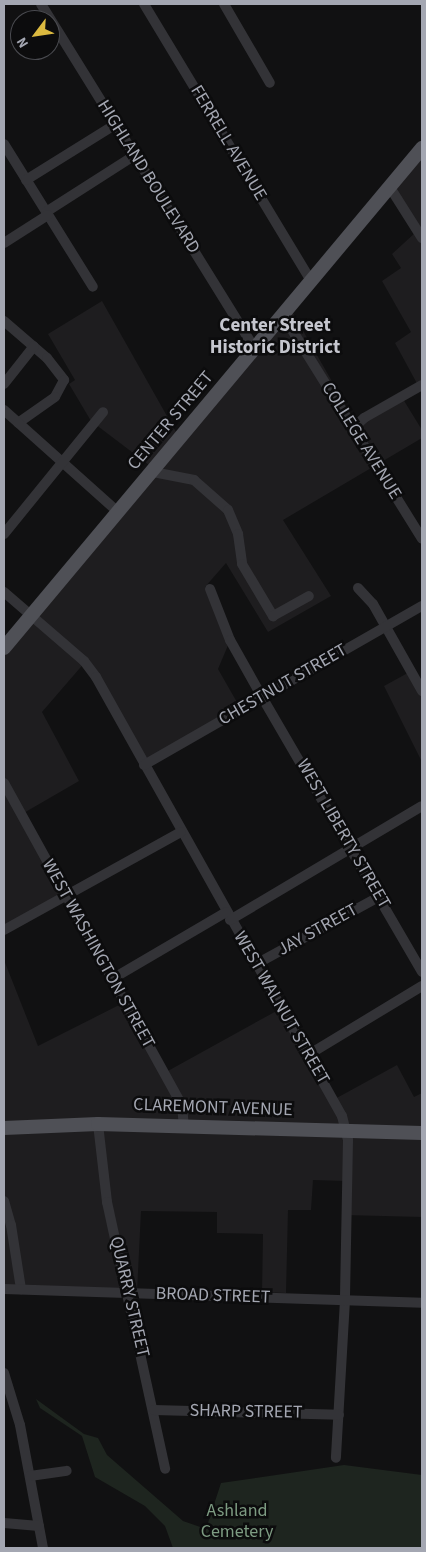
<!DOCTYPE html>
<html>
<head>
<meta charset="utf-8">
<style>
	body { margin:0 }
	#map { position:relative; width:426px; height:1552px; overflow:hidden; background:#111112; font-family:"Source Sans 3",sans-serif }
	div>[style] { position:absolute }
	.built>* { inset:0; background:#1e1d1f }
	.green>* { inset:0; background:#1e251f }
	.minor>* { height:10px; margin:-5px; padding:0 5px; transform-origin:5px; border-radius:5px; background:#333337 }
	.major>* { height:14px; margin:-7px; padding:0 7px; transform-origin:7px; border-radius:7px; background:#4f5056 }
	span { translate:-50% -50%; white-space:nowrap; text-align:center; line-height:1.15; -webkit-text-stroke:5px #0c0c0d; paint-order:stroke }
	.street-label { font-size:18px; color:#a4a7b2 }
	.park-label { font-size:18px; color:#7d9b82 }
	.neighbourhood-label { font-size:19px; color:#c5c6ce; font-weight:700 }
	.frame { position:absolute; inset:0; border:5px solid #a4a7b2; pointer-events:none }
	.north { position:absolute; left:10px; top:10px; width:50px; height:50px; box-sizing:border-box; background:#0c0c0d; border:1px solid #494a4f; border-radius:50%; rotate:239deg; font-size:14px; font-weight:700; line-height:20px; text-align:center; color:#a4a7b2 }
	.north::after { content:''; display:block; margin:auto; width:18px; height:22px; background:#dcba40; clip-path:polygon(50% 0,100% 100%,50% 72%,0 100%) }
</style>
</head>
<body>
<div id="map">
	<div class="built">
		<div style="clip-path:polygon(422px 148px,422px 387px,420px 389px,395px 343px,411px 332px,382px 281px,401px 268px,392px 254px,416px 232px,391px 189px)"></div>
		<div style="clip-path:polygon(102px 301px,176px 432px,286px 301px,357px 425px,403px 399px,422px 430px,422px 438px,283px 520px,331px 596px,268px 632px,226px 563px,205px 587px,229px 643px,218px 669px,242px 711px,144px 767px,86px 661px,42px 712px,79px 781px,22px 814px,66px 894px,4px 929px,4px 639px,149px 465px,91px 421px,69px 384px,75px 380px,48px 334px)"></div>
		<div style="clip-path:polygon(415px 669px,422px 683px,422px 762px,384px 686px)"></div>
		<div style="clip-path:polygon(4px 960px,38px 1046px,127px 1001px,166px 1072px,280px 1009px,333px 1100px,397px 1065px,414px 1097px,422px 1093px,422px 1217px,344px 1215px,345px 1181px,313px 1180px,311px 1210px,288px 1210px,286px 1293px,262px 1292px,263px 1234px,217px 1233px,217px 1212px,141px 1211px,137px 1293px,4px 1291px)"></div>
	</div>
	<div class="green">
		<div style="clip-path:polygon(36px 1399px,84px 1434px,98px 1438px,107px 1455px,183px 1521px,206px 1529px,221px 1483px,344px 1465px,422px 1475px,422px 1548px,173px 1548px,165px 1526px,145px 1506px,95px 1477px,82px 1436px,40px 1408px)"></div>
	</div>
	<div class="minor">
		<div style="left:41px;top:4px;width:406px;rotate:58.2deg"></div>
		<div style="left:144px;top:4px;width:325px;rotate:58.9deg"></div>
		<div style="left:224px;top:4px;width:91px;rotate:59.8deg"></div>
		<div style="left:4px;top:144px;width:168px;rotate:58.1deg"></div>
		<div style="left:26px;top:180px;width:106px;rotate:-31.9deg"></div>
		<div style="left:391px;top:189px;width:58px;rotate:57.7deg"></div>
		<div style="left:46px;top:212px;width:106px;rotate:-32.6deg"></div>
		<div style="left:4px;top:243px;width:52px;rotate:-32.5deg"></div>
		<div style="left:284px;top:317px;width:261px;rotate:58.1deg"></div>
		<div style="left:4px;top:321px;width:57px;rotate:40.7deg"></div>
		<div style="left:47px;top:358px;width:28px;rotate:52deg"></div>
		<div style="left:64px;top:380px;width:19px;rotate:118deg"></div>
		<div style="left:55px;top:397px;width:45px;rotate:144.9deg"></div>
		<div style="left:4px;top:384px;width:48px;rotate:-51.7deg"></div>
		<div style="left:4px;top:410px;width:154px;rotate:41.8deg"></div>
		<div style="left:353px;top:428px;width:15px;rotate:-42deg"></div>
		<div style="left:364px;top:418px;width:67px;rotate:-29.6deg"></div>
		<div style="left:153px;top:472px;width:42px;rotate:11deg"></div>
		<div style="left:194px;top:480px;width:45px;rotate:41.4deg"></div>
		<div style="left:228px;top:510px;width:26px;rotate:67deg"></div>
		<div style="left:238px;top:534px;width:30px;rotate:82deg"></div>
		<div style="left:242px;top:564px;width:61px;rotate:59.2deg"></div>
		<div style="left:273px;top:616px;width:41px;rotate:-29.1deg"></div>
		<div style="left:4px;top:534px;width:157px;rotate:-50.9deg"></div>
		<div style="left:358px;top:588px;width:22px;rotate:47deg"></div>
		<div style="left:373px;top:604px;width:100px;rotate:60.6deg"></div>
		<div style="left:210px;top:589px;width:55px;rotate:68.6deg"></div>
		<div style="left:230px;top:640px;width:65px;rotate:60.7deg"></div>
		<div style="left:262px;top:697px;width:318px;rotate:59.8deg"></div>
		<div style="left:4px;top:592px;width:106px;rotate:40.8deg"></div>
		<div style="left:84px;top:661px;width:20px;rotate:53deg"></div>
		<div style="left:96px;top:677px;width:503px;rotate:60.74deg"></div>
		<div style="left:342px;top:1116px;width:25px;rotate:76deg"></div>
		<div style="left:348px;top:1140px;width:160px;rotate:91.1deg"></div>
		<div style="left:345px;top:1300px;width:158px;rotate:93.3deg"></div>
		<div style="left:144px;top:765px;width:320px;rotate:-29.8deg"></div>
		<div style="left:4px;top:783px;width:368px;rotate:61.1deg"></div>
		<div style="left:182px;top:1105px;width:21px;rotate:85deg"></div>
		<div style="left:230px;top:920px;width:223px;rotate:-30.7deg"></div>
		<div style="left:4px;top:930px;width:202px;rotate:-29deg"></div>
		<div style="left:256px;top:964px;width:141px;rotate:-28.7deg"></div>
		<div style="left:112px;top:979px;width:132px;rotate:-30.4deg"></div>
		<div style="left:308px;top:1055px;width:133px;rotate:-31.2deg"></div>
		<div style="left:98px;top:1124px;width:79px;rotate:83.4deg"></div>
		<div style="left:107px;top:1202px;width:273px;rotate:77.7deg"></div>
		<div style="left:4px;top:1201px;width:25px;rotate:74deg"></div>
		<div style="left:11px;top:1225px;width:65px;rotate:81.1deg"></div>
		<div style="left:4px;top:1289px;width:418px;rotate:1.9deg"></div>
		<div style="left:4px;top:1373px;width:54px;rotate:72.9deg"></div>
		<div style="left:20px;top:1425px;width:125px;rotate:79.4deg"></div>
		<div style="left:154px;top:1410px;width:185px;rotate:1.5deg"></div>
		<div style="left:30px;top:1476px;width:37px;rotate:-8deg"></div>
		<div style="left:4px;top:1523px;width:35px;rotate:5deg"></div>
	</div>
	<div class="major">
		<div style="left:4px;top:648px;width:652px;rotate:-50.1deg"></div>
		<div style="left:4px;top:1128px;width:94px;rotate:-2.4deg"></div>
		<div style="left:98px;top:1124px;width:324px;rotate:1.6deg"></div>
	</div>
	<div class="street-label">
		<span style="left:228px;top:143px;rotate:59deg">FERRELL AVENUE</span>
		<span style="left:148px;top:177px;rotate:58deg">HIGHLAND BOULEVARD</span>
		<span style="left:171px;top:421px;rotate:-50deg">CENTER STREET</span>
		<span style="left:361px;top:441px;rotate:58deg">COLLEGE AVENUE</span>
		<span style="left:283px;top:685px;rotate:-30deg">CHESTNUT STREET</span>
		<span style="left:343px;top:834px;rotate:60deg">WEST LIBERTY STREET</span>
		<span style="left:318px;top:930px;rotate:-29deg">JAY STREET</span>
		<span style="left:98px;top:954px;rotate:61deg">WEST WASHINGTON STREET</span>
		<span style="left:281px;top:1008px;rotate:60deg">WEST WALNUT STREET</span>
		<span style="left:213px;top:1108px;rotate:2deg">CLAREMONT AVENUE</span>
		<span style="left:213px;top:1296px;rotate:2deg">BROAD STREET</span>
		<span style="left:129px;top:1297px;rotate:77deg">QUARRY STREET</span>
		<span style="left:246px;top:1412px;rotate:1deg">SHARP STREET</span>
	</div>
	<div class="park-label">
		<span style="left:237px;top:1522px">Ashland<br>Cemetery</span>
	</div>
	<div class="neighbourhood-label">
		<span style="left:275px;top:337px">Center Street<br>Historic District</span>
	</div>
	<div class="frame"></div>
	<div class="north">N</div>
</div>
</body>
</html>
